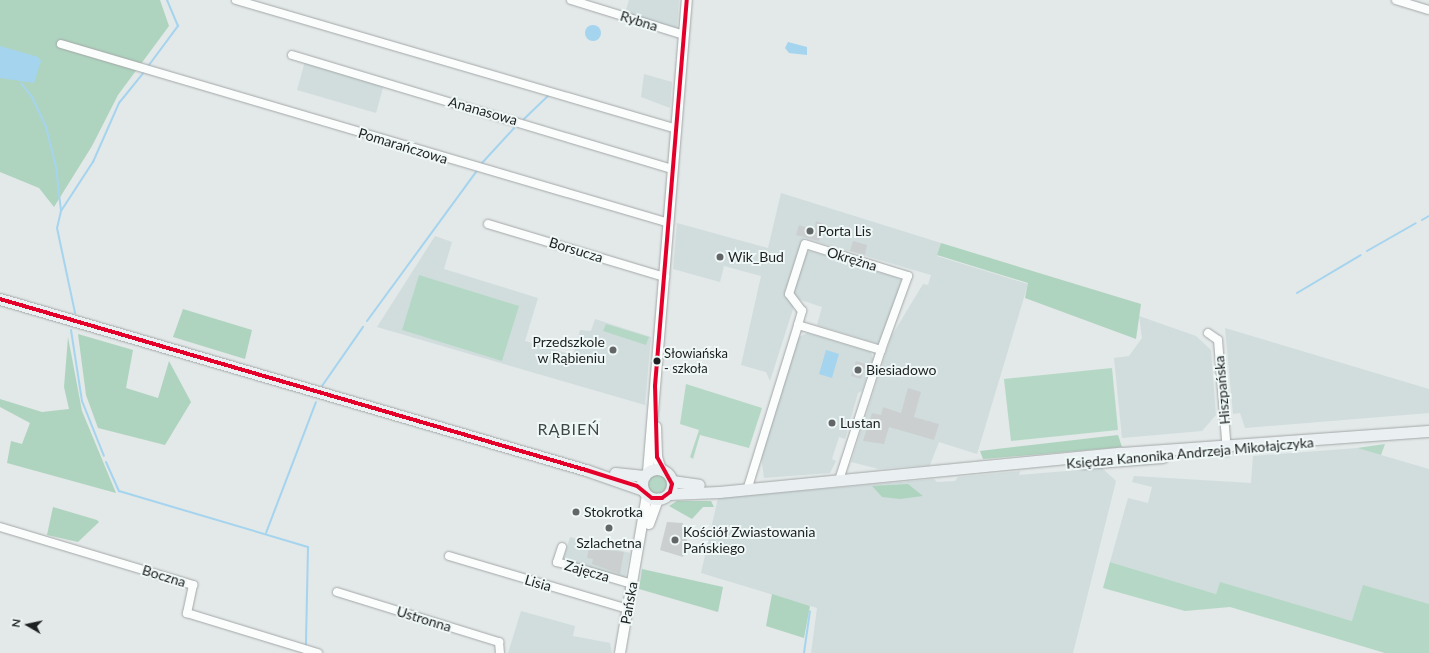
<!DOCTYPE html>
<html>
<head>
<meta charset="utf-8">
<style>
	body { margin:0 }
	#map { position:relative; width:1429px; height:653px; overflow:hidden; background:#e3e8e8; font-family:Lato,sans-serif }
	div>[style] { position:absolute }
	.built>* { inset:0; background:#d1dddd }
	.green>* { inset:0; background:#b5d8c6 }
	.round { border-radius:50% }
	.forest>* { inset:0; background:#aed4bf }
	.water>* { inset:0; background:#a5d4ef }
	.stream>* { height:2px; margin:-1px; padding:0 1px; transform-origin:1px; border-radius:1px; background:#a5d4ef }
	.building>* { inset:0; background:#cccfcf }
	.roads { filter:drop-shadow(0 0 1px #a3a7a7) drop-shadow(0 0 1px #a3a7a7) }
	.minor>* { height:8px; margin:-4px; padding:0 4px; transform-origin:4px; border-radius:4px; background:#fbfcfc }
	.tertiary>* { height:10px; margin:-5px; padding:0 5px; transform-origin:5px; border-radius:5px; background:#fbfcfc }
	.secondary>* { height:11px; margin:-5.5px; padding:0 5.5px; transform-origin:5.5px; border-radius:5.5px; background:#eaf0f1 }
	.secondary>.ring { margin:-5.5px; padding:0; box-sizing:content-box; background:none; border:11px solid #eaf0f1; border-radius:50% }
	.bus-1>* { height:4px; margin:-2px; padding:0 2px; transform-origin:2px; border-radius:2px; background:#e4002b }
	.dots>* { width:11px; height:11px; translate:-50% -50%; box-sizing:border-box; border:2px solid #eff7f7; border-radius:50% }
	span { translate:-50% -50%; white-space:nowrap; text-align:center; line-height:1.15; -webkit-text-stroke:4px #eff7f7; paint-order:stroke }
	.bus-label { font-size:13px; color:#1d2020 }
	.left { translate:0 -50%; text-align:left }
	.street-label { font-size:14px; color:#1d2020 }
	.poi-label { font-size:14px; color:#1d2020 }
	.right { translate:-100% -50%; text-align:right }
	.quarter-label { font-size:16px; color:#404747; letter-spacing:1px }
	.north { position:absolute; left:8px; top:605px; width:40px; height:40px; -webkit-text-stroke:3px #eff7f7; paint-order:stroke; rotate:279deg; font-size:11px; font-weight:700; line-height:16px; text-align:center; color:#1d2020 }
	.north::after { content:''; display:block; margin:auto; width:14px; height:18px; background:#1d2020; clip-path:polygon(50% 0,100% 100%,50% 72%,0 100%) }
</style>
</head>
<body>
<div id="map">
	<div class="built">
		<div style="clip-path:polygon(629px 0,679px 0,677px 29px,625px 13px)"></div>
		<div style="clip-path:polygon(305px 61px,384px 84px,376px 113px,297px 90px)"></div>
		<div style="clip-path:polygon(644px 74px,672px 82px,670px 108px,641px 97px)"></div>
		<div style="clip-path:polygon(781px 193px,941px 243px,937px 256px,1028px 284px,977px 454px,939px 442px,930px 465px,879px 469px,851px 462px,891px 337px,923px 284px,928px 285px,931px 275px,804px 238px,785px 295px,794px 306px,770px 381px,766px 372px,741px 365px,761px 276px,724px 266px,720px 282px,673px 269px,677px 223px,768px 248px)"></div>
		<div style="clip-path:polygon(435px 236px,452px 242px,444px 269px,538px 298px,525px 341px,573px 355px,580px 330px,591px 331px,595px 319px,651px 337px,645px 405px,377px 327px)"></div>
		<div style="clip-path:polygon(810px 251px,898px 278px,903px 282px,879px 344px,817px 325px,822px 307px,795px 298px,793px 293px,806px 253px)"></div>
		<div style="clip-path:polygon(1139px 316px,1196px 336px,1211px 350px,1216px 415px,1202px 431px,1122px 438px,1114px 358px,1129px 356px,1142px 338px)"></div>
		<div style="clip-path:polygon(1225px 328px,1429px 389px,1429px 413px,1245px 428px,1240px 413px,1233px 414px)"></div>
		<div style="clip-path:polygon(807px 333px,871px 352px,873px 359px,862px 391px,858px 393px,845px 439px,839px 437px,832px 459px,836px 461px,830px 473px,764px 478px,761px 456px,797px 338px)"></div>
		<div style="clip-path:polygon(1357px 448px,1429px 469px,1429px 605px,1352px 621px,1220px 583px,1216px 594px,1110px 562px,1128px 498px,1148px 503px,1152px 487px,1132px 482px,1134px 476px,1251px 483px,1253px 456px)"></div>
		<div style="clip-path:polygon(1102px 468px,1116px 481px,1073px 653px,811px 653px,817px 608px,701px 573px,718px 498px,934px 479px,937px 482px,955px 481px,958px 477px,1020px 471px,1019px 475px)"></div>
		<div style="clip-path:polygon(570px 537px,630px 553px,625px 578px,563px 560px)"></div>
		<div style="clip-path:polygon(521px 611px,575px 626px,573px 636px,610px 643px,612px 653px,508px 653px)"></div>
	</div>
	<div class="green">
		<div style="clip-path:polygon(419px 275px,519px 306px,502px 361px,402px 330px)"></div>
		<div style="clip-path:polygon(606px 324px,649px 337px,646px 345px,603px 331px)"></div>
		<div style="clip-path:polygon(1112px 368px,1118px 430px,1011px 441px,1004px 379px)"></div>
		<div style="clip-path:polygon(686px 384px,762px 408px,749px 448px,700px 435px,693px 459px,690px 457px,699px 430px,680px 424px)"></div>
		<div style="clip-path:polygon(1385px 444px,1381px 455px,1357px 448px)"></div>
		<div class="round" style="left:647px;top:474px;width:20px;height:20px"></div>
		<div style="clip-path:polygon(1110px 562px,1216px 594px,1220px 582px,1352px 621px,1363px 585px,1429px 604px,1429px 653px,1385px 653px,1230px 607px,1185px 611px,1103px 588px)"></div>
	</div>
	<div class="forest">
		<div style="clip-path:polygon(0 0,160px 0,169px 26px,118px 95px,92px 146px,54px 207px,39px 188px,0 172px)"></div>
		<div style="clip-path:polygon(941px 243px,1141px 304px,1136px 339px,1025px 298px,1028px 283px,937px 255px)"></div>
		<div style="clip-path:polygon(183px 309px,252px 330px,245px 359px,173px 337px)"></div>
		<div style="clip-path:polygon(78px 334px,133px 350px,126px 388px,158px 398px,169px 361px,191px 402px,165px 445px,98px 428px,86px 395px)"></div>
		<div style="clip-path:polygon(68px 337px,82px 411px,116px 493px,7px 463px,11px 441px,22px 444px,30px 423px,0 407px,0 399px,42px 412px,69px 409px,64px 387px)"></div>
		<div style="clip-path:polygon(1118px 435px,1122px 447px,983px 459px,980px 451px)"></div>
		<div style="clip-path:polygon(908px 484px,923px 496px,900px 499px,882px 497px,872px 486px)"></div>
		<div style="clip-path:polygon(677px 501px,711px 501px,714px 507px,703px 507px,692px 519px,669px 506px)"></div>
		<div style="clip-path:polygon(53px 507px,97px 520px,99px 522px,78px 542px,47px 535px)"></div>
		<div style="clip-path:polygon(642px 569px,723px 587px,718px 612px,639px 589px)"></div>
		<div style="clip-path:polygon(772px 594px,810px 606px,804px 638px,766px 626px)"></div>
	</div>
	<div class="water">
		<div class="round" style="left:585px;top:25px;width:16px;height:16px"></div>
		<div style="clip-path:polygon(788px 42px,807px 47px,807px 55px,789px 53px,785px 48px)"></div>
		<div style="clip-path:polygon(0 46px,38px 57px,41px 61px,34px 83px,0 78px)"></div>
		<div style="clip-path:polygon(826px 350px,839px 354px,832px 378px,819px 374px)"></div>
	</div>
	<div class="stream">
		<div style="left:149px;top:65px;width:49px;rotate:-53.4deg"></div>
		<div style="left:178px;top:26px;width:28px;rotate:-113deg"></div>
		<div style="left:21px;top:83px;width:18px;rotate:52deg"></div>
		<div style="left:32px;top:97px;width:33px;rotate:65deg"></div>
		<div style="left:46px;top:127px;width:41px;rotate:76deg"></div>
		<div style="left:56px;top:167px;width:44px;rotate:83.5deg"></div>
		<div style="left:61px;top:211px;width:17px;rotate:103deg"></div>
		<div style="left:57px;top:228px;width:87px;rotate:78deg"></div>
		<div style="left:524px;top:119px;width:35px;rotate:-44deg"></div>
		<div style="left:482px;top:163px;width:50px;rotate:-47.4deg"></div>
		<div style="left:61px;top:211px;width:59px;rotate:-56.9deg"></div>
		<div style="left:93px;top:162px;width:64px;rotate:-66.2deg"></div>
		<div style="left:119px;top:103px;width:40px;rotate:-51deg"></div>
		<div style="left:1422px;top:220px;width:8px;rotate:-30deg"></div>
		<div style="left:1367px;top:251px;width:56px;rotate:-29.7deg"></div>
		<div style="left:1297px;top:293px;width:74px;rotate:-30.7deg"></div>
		<div style="left:367px;top:321px;width:185px;rotate:-53.8deg"></div>
		<div style="left:71px;top:330px;width:72px;rotate:81.2deg"></div>
		<div style="left:82px;top:401px;width:59px;rotate:68.2deg"></div>
		<div style="left:322px;top:386px;width:72px;rotate:-55.2deg"></div>
		<div style="left:106px;top:462px;width:32px;rotate:66deg"></div>
		<div style="left:119px;top:491px;width:197px;rotate:16.5deg"></div>
		<div style="left:308px;top:547px;width:98px;rotate:91.2deg"></div>
		<div style="left:266px;top:533px;width:140px;rotate:-69.1deg"></div>
		<div style="left:804px;top:653px;width:42px;rotate:-81.9deg"></div>
	</div>
	<div class="building">
		<div style="clip-path:polygon(816px 221px,824px 224px,819px 241px,796px 235px,799px 225px,814px 230px)"></div>
		<div style="clip-path:polygon(853px 241px,867px 245px,865px 255px,850px 251px)"></div>
		<div style="clip-path:polygon(856px 361px,866px 364px,861px 379px,851px 376px)"></div>
		<div style="clip-path:polygon(908px 388px,921px 392px,914px 417px,939px 424px,934px 440px,889px 427px,884px 444px,863px 441px,872px 413px,881px 415px,883px 407px,901px 413px)"></div>
		<div style="clip-path:polygon(667px 522px,683px 523px,682px 529px,689px 530px,683px 557px,660px 550px)"></div>
		<div style="clip-path:polygon(589px 548px,624px 552px,620px 574px,592px 564px,593px 559px,587px 558px)"></div>
	</div>
	<div class="roads">
		<div class="minor">
			<div style="left:236px;top:0;width:459px;rotate:16.3deg"></div>
			<div style="left:571px;top:0;width:118px;rotate:17.2deg"></div>
			<div style="left:1396px;top:0;width:34px;rotate:17deg"></div>
			<div style="left:61px;top:44px;width:634px;rotate:16.4deg"></div>
			<div style="left:292px;top:55px;width:398px;rotate:16.7deg"></div>
			<div style="left:488px;top:224px;width:185px;rotate:16.7deg"></div>
			<div style="left:798px;top:325px;width:15px;rotate:-74deg"></div>
			<div style="left:802px;top:311px;width:21px;rotate:-127deg"></div>
			<div style="left:789px;top:294px;width:52px;rotate:-72.3deg"></div>
			<div style="left:805px;top:244px;width:108px;rotate:17.3deg"></div>
			<div style="left:908px;top:276px;width:79px;rotate:110deg"></div>
			<div style="left:1208px;top:333px;width:12px;rotate:35deg"></div>
			<div style="left:1218px;top:340px;width:112px;rotate:85.4deg"></div>
			<div style="left:748px;top:487px;width:170px;rotate:-72.8deg"></div>
			<div style="left:798px;top:325px;width:87px;rotate:16.8deg"></div>
			<div style="left:881px;top:350px;width:137px;rotate:107.9deg"></div>
			<div style="left:0;top:527px;width:202px;rotate:16.7deg"></div>
			<div style="left:193px;top:585px;width:29px;rotate:102deg"></div>
			<div style="left:187px;top:613px;width:137px;rotate:17deg"></div>
			<div style="left:562px;top:547px;width:16px;rotate:108deg"></div>
			<div style="left:557px;top:562px;width:78px;rotate:16.3deg"></div>
			<div style="left:449px;top:556px;width:187px;rotate:16.5deg"></div>
			<div style="left:337px;top:592px;width:170px;rotate:17.2deg"></div>
			<div style="left:499px;top:642px;width:11px;rotate:85deg"></div>
		</div>
		<div class="tertiary">
			<div style="left:656px;top:427px;width:30px;rotate:88deg"></div>
			<div style="left:657px;top:457px;width:14px;rotate:73deg"></div>
			<div style="left:648px;top:472px;width:474px;rotate:-85.3deg"></div>
			<div style="left:649px;top:524px;width:27px;rotate:-70deg"></div>
			<div style="left:620px;top:653px;width:160px;rotate:-80.3deg"></div>
		</div>
		<div class="secondary">
			<div style="left:0;top:299px;width:610px;rotate:16.27deg"></div>
			<div style="left:586px;top:470px;width:60px;rotate:19.3deg"></div>
			<div style="left:1083px;top:463px;width:80px;rotate:-4.3deg"></div>
			<div class="ring" style="left:642px;top:469px;width:19px;height:19px"></div>
			<div style="left:615px;top:473px;width:29px;rotate:6deg"></div>
			<div style="left:672px;top:481px;width:27px;rotate:8deg"></div>
			<div style="left:669px;top:494px;width:50px;rotate:-2.3deg"></div>
			<div style="left:719px;top:492px;width:403px;rotate:-5.6deg"></div>
			<div style="left:1120px;top:453px;width:310px;rotate:-4.1deg"></div>
		</div>
	</div>
	<div class="bus-1">
		<div style="left:0;top:299px;width:610px;rotate:16.27deg"></div>
		<div style="left:586px;top:470px;width:53px;rotate:17.4deg"></div>
		<div style="left:637px;top:486px;width:19px;rotate:39deg"></div>
		<div style="left:652px;top:498px;width:10px"></div>
		<div style="left:662px;top:498px;width:10px;rotate:-37deg"></div>
		<div style="left:670px;top:492px;width:8px;rotate:-76deg"></div>
		<div style="left:672px;top:484px;width:31px;rotate:-119deg"></div>
		<div style="left:657px;top:457px;width:71px;rotate:-91.6deg"></div>
		<div style="left:655px;top:386px;width:387px;rotate:-85.3deg"></div>
	</div>
	<div class="dots">
		<div style="left:810px;top:231px;background:#626666"></div>
		<div style="left:720px;top:257px;background:#626666"></div>
		<div style="left:613px;top:350px;background:#626666"></div>
		<div style="left:657px;top:361px;background:#1d2020"></div>
		<div style="left:858px;top:370px;background:#626666"></div>
		<div style="left:832px;top:423px;background:#626666"></div>
		<div style="left:576px;top:512px;background:#626666"></div>
		<div style="left:609px;top:528px;background:#626666"></div>
		<div style="left:675px;top:540px;background:#626666"></div>
	</div>
	<div class="bus-label">
		<span class="left" style="left:664px;top:361px">Słowiańska<br>- szkoła</span>
	</div>
	<div class="street-label">
		<span style="left:639px;top:21px;rotate:17deg">Rybna</span>
		<span style="left:483px;top:111px;rotate:16deg">Ananasowa</span>
		<span style="left:403px;top:146px;rotate:17deg">Pomarańczowa</span>
		<span style="left:576px;top:250px;rotate:17deg">Borsucza</span>
		<span style="left:852px;top:259px;rotate:17deg">Okrężna</span>
		<span style="left:1222px;top:390px;rotate:-95deg">Hiszpańska</span>
		<span style="left:1190px;top:453px;rotate:-5deg">Księdza Kanonika Andrzeja Mikołajczyka</span>
		<span style="left:587px;top:571px;rotate:16deg">Zajęcza</span>
		<span style="left:164px;top:576px;rotate:17deg">Boczna</span>
		<span style="left:538px;top:583px;rotate:16deg">Lisia</span>
		<span style="left:629px;top:603px;rotate:-80deg">Pańska</span>
		<span style="left:424px;top:619px;rotate:17deg">Ustronna</span>
	</div>
	<div class="poi-label">
		<span class="left" style="left:818px;top:231px">Porta Lis</span>
		<span class="left" style="left:728px;top:257px">Wik_Bud</span>
		<span class="right" style="left:605px;top:350px">Przedszkole<br>w Rąbieniu</span>
		<span class="left" style="left:866px;top:370px">Biesiadowo</span>
		<span class="left" style="left:840px;top:423px">Lustan</span>
		<span class="left" style="left:584px;top:512px">Stokrotka</span>
		<span class="left" style="left:683px;top:540px">Kościół Zwiastowania<br>Pańskiego</span>
		<span style="left:609px;top:543px">Szlachetna</span>
	</div>
	<div class="quarter-label">
		<span style="left:569px;top:429px">RĄBIEŃ</span>
	</div>
	<div class="north">N</div>
</div>
</body>
</html>
